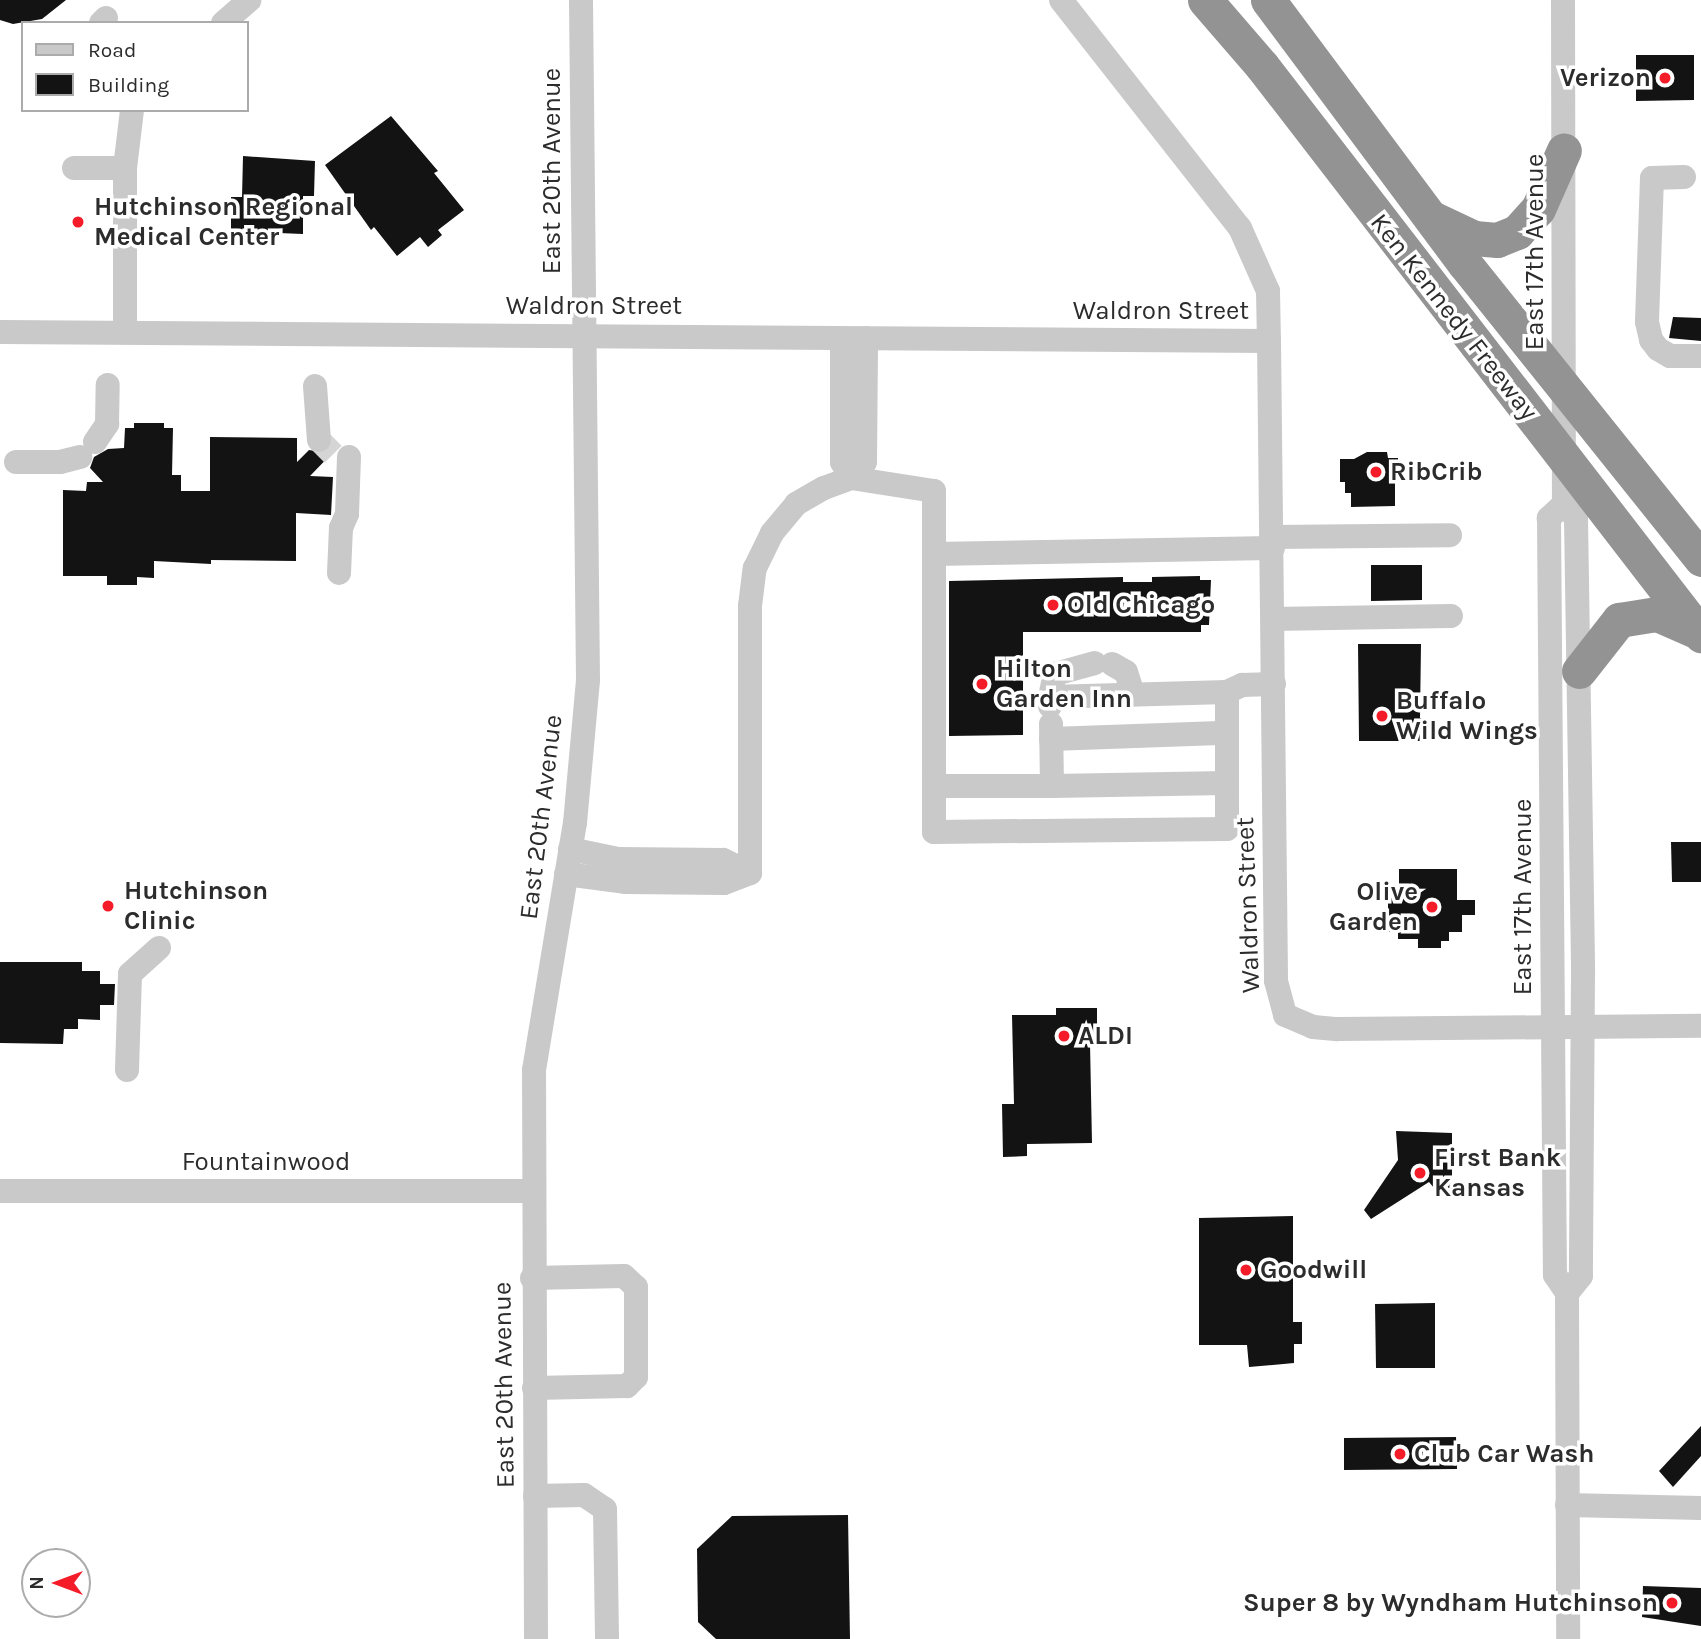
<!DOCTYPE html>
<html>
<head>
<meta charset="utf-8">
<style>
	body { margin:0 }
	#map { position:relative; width:1701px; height:1639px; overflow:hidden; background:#fff; font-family:Karla,sans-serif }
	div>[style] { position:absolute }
	.building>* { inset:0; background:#131313 }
	.minor-tunnel>* { height:24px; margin-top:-12px; transform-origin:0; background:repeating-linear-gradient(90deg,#d5d5d5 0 24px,transparent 0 36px) }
	.minor>* { height:24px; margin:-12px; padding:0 12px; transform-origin:12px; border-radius:12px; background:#c9c9c9 }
	.highway>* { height:35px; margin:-17.5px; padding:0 17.5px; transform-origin:17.5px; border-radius:17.5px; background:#939393 }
	.dots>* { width:19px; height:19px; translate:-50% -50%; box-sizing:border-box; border:4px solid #fff; border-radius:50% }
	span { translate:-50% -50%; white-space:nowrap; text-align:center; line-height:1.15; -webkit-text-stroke:7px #fff; paint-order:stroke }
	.poi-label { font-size:26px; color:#2c2c2c; font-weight:700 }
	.right { translate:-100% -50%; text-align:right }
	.left { translate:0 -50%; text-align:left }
	.street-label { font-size:26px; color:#2c2c2c }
	.legend { position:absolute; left:21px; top:21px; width:228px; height:91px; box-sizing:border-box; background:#fff; border:2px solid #ababab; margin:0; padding:9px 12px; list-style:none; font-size:21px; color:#2c2c2c }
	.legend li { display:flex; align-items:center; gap:14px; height:35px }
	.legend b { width:35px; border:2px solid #ababab }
	.north { position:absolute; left:21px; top:1548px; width:70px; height:70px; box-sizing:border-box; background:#fff; border:2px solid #ababab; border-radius:50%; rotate:270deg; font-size:19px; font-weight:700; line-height:28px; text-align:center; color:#2c2c2c }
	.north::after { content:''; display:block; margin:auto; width:24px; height:32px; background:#f51c2a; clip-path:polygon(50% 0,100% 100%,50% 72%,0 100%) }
</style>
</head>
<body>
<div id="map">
	<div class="building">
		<div style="clip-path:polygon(0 0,66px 0,42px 19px,13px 24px,0 20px)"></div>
		<div style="clip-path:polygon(1636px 55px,1694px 55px,1694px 100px,1636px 101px)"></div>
		<div style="clip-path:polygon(391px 116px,438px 171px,434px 173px,464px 210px,438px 230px,442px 235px,428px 247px,420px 237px,397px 256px,374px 227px,371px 230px,325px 165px)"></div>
		<div style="clip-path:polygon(243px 156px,315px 161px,314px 196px,303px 196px,303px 234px,231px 231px,231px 197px,242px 197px)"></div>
		<div style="clip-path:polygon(1673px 317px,1701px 318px,1701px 341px,1669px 338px)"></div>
		<div style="clip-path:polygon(134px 423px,164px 423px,164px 428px,173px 428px,172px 475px,181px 475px,181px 491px,210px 491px,210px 437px,297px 438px,297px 462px,309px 450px,327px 453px,334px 440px,339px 446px,310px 476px,333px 477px,331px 515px,296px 513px,296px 561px,211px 560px,211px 564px,154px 561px,154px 578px,137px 577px,137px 585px,107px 585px,107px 576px,63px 576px,63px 490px,86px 491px,87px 482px,103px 482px,90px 468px,94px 457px,108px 449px,124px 448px,125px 428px,134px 428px)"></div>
		<div style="clip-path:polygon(1367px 452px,1387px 452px,1388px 458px,1398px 458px,1398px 464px,1411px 464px,1411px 479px,1395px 479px,1395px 506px,1351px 507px,1351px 493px,1345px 493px,1345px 482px,1340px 482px,1340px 459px,1354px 459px)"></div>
		<div style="clip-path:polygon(1371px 565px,1422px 565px,1422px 600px,1371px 601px)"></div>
		<div style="clip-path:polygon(1200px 576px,1200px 580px,1211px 580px,1209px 625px,1201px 625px,1201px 632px,1023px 632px,1023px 735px,949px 736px,949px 581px,1123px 577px,1123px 582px,1152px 582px,1152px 577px)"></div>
		<div style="clip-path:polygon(1358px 644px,1421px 644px,1420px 718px,1426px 718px,1426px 741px,1359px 741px)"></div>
		<div style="clip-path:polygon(1671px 842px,1701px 842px,1701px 882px,1672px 882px)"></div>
		<div style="clip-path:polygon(1399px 869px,1457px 869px,1457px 900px,1475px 900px,1475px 915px,1462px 915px,1462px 932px,1449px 932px,1449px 941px,1441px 941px,1441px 948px,1418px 948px,1418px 939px,1398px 939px,1398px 932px,1388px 932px,1388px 885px,1399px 885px)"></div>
		<div style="clip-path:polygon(0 962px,82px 962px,82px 971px,100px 971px,100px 984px,115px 984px,114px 1005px,100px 1005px,100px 1020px,78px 1019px,78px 1029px,64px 1029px,63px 1044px,0 1043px)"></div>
		<div style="clip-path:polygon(1056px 1008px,1097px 1008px,1097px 1043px,1090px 1043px,1092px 1143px,1027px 1144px,1027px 1156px,1003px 1157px,1002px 1104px,1014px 1104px,1012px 1015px,1056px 1015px)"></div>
		<div style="clip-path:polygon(1396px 1131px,1452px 1133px,1452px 1188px,1434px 1188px,1429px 1182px,1371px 1219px,1364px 1210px,1398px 1160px)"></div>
		<div style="clip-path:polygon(1293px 1216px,1293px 1322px,1302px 1322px,1302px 1344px,1294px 1344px,1294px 1363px,1249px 1367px,1247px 1345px,1199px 1345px,1199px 1218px)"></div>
		<div style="clip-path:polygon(1435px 1303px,1435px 1368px,1376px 1368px,1375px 1304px)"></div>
		<div style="clip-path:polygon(1701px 1426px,1701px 1456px,1673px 1487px,1659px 1471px)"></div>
		<div style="clip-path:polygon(1456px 1437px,1457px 1469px,1344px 1470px,1344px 1438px)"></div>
		<div style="clip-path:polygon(848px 1515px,850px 1639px,716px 1639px,698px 1622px,697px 1549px,732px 1516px)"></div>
		<div style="clip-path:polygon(1643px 1586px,1701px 1588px,1701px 1626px,1642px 1617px)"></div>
	</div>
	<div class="minor-tunnel">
		<div style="left:319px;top:440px;width:20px;rotate:45deg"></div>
	</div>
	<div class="minor">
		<div style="left:1061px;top:0;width:290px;rotate:51.9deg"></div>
		<div style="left:1240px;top:228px;width:69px;rotate:66deg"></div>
		<div style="left:1268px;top:291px;width:50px;rotate:88.9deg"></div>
		<div style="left:1563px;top:0;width:504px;rotate:89.89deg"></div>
		<div style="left:1564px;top:504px;width:18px;rotate:49deg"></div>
		<div style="left:1576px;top:518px;width:455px;rotate:89.1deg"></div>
		<div style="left:1583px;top:973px;width:303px;rotate:90.4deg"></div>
		<div style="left:1581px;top:1276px;width:22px;rotate:129deg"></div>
		<div style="left:101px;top:23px;width:7px;rotate:-45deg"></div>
		<div style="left:223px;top:23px;width:35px;rotate:-41deg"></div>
		<div style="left:74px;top:168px;width:51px"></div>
		<div style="left:1684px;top:177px;width:32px;rotate:178deg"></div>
		<div style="left:1652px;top:178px;width:144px;rotate:92deg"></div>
		<div style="left:1647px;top:322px;width:18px;rotate:77deg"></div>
		<div style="left:1651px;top:340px;width:11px;rotate:52deg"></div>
		<div style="left:1658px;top:349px;width:14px;rotate:30deg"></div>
		<div style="left:1670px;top:356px;width:31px"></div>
		<div style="left:0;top:332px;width:1269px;rotate:0.41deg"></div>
		<div style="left:1269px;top:341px;width:640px;rotate:89.37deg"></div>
		<div style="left:1276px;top:981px;width:35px;rotate:75deg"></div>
		<div style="left:1285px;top:1015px;width:30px;rotate:23deg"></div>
		<div style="left:1313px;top:1027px;width:25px;rotate:5deg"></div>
		<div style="left:1338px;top:1029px;width:363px;rotate:-0.5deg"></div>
		<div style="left:125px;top:332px;width:164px;rotate:-90deg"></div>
		<div style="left:125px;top:168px;width:58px;rotate:-83.1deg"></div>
		<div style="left:842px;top:338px;width:124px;rotate:90deg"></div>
		<div style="left:842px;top:462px;width:18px;rotate:61deg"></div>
		<div style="left:851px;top:478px;width:21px;rotate:-49deg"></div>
		<div style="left:865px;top:462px;width:124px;rotate:-89.5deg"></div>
		<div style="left:315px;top:386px;width:54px;rotate:85.8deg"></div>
		<div style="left:95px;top:442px;width:22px;rotate:-56deg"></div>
		<div style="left:107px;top:424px;width:39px;rotate:-89deg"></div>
		<div style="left:16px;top:462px;width:44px"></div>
		<div style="left:60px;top:462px;width:21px;rotate:-14deg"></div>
		<div style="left:1564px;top:504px;width:21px;rotate:137deg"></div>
		<div style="left:1549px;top:518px;width:757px;rotate:89.55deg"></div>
		<div style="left:1555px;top:1275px;width:22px;rotate:56deg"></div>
		<div style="left:1567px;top:1293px;width:346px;rotate:89.8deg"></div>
		<div style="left:1273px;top:537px;width:177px;rotate:-0.6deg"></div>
		<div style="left:934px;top:554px;width:339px;rotate:-1deg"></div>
		<div style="left:339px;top:573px;width:45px;rotate:-87.5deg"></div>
		<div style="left:341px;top:528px;width:15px;rotate:-67deg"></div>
		<div style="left:347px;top:514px;width:57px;rotate:-88deg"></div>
		<div style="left:1273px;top:619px;width:178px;rotate:-1deg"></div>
		<div style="left:1112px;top:664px;width:16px;rotate:30deg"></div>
		<div style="left:1126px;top:672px;width:23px;rotate:72deg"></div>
		<div style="left:1050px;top:697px;width:24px;rotate:-78deg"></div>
		<div style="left:1055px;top:674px;width:41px;rotate:-15.4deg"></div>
		<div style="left:1050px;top:706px;width:9px;rotate:-90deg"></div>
		<div style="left:1050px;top:697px;width:177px;rotate:-1.6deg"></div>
		<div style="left:1227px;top:692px;width:17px;rotate:-25deg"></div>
		<div style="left:1242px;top:685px;width:32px;rotate:-2deg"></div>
		<div style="left:1051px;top:739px;width:176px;rotate:-2deg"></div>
		<div style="left:934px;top:786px;width:46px;rotate:90deg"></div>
		<div style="left:934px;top:832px;width:293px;rotate:-0.6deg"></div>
		<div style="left:1227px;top:829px;width:137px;rotate:-90deg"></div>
		<div style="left:1052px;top:786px;width:175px;rotate:-1deg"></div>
		<div style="left:750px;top:873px;width:267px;rotate:-90deg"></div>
		<div style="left:750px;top:606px;width:38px;rotate:-83deg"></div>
		<div style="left:755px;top:568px;width:39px;rotate:-64deg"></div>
		<div style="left:772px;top:533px;width:38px;rotate:-50deg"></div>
		<div style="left:796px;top:504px;width:32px;rotate:-30deg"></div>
		<div style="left:824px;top:488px;width:29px;rotate:-20deg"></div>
		<div style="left:851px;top:478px;width:84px;rotate:8.9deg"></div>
		<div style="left:934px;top:491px;width:295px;rotate:90deg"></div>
		<div style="left:934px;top:786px;width:118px"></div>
		<div style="left:1052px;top:786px;width:62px;rotate:-90.9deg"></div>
		<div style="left:566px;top:874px;width:61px;rotate:7.6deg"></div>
		<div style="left:626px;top:882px;width:98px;rotate:0.6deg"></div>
		<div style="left:724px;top:883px;width:28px;rotate:-21deg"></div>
		<div style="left:750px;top:873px;width:30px;rotate:-154deg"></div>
		<div style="left:723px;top:860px;width:105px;rotate:-179.5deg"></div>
		<div style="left:618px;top:859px;width:49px;rotate:-168.2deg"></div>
		<div style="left:127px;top:1070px;width:96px;rotate:-88.2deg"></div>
		<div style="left:130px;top:974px;width:39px;rotate:-42deg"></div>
		<div style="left:0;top:1191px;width:532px"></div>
		<div style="left:532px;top:1278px;width:92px;rotate:-1.2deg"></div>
		<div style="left:624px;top:1276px;width:16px;rotate:43deg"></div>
		<div style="left:636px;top:1287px;width:90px;rotate:90deg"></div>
		<div style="left:636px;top:1377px;width:13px;rotate:135deg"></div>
		<div style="left:627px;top:1386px;width:93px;rotate:178.8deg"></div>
		<div style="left:535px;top:1496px;width:49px;rotate:-1.2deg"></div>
		<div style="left:584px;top:1495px;width:25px;rotate:34deg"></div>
		<div style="left:605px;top:1509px;width:130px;rotate:89.1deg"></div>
		<div style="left:1567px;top:1505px;width:134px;rotate:1.3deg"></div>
		<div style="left:536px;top:1639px;width:569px;rotate:-90.2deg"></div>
		<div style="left:534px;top:1070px;width:250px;rotate:-80.6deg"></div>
		<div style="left:575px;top:823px;width:144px;rotate:-84.8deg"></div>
		<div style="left:588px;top:680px;width:680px;rotate:-90.59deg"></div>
	</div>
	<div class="highway">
		<div style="left:1205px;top:0;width:87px;rotate:49.2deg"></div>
		<div style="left:1262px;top:66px;width:719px;rotate:52.35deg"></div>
		<div style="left:1268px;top:0;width:329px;rotate:53.3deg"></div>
		<div style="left:1465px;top:264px;width:378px;rotate:51.3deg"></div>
		<div style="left:1434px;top:219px;width:44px;rotate:25.4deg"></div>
		<div style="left:1474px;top:238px;width:23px;rotate:5deg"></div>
		<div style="left:1497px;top:240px;width:22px;rotate:-22deg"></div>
		<div style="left:1517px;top:232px;width:31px;rotate:-48deg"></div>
		<div style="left:1538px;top:209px;width:64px;rotate:-66.2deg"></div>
		<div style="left:1579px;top:671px;width:65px;rotate:-51.9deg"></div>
		<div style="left:1619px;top:620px;width:38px;rotate:-9deg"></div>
		<div style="left:1657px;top:614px;width:43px;rotate:23.6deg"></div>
	</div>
	<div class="dots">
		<div style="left:1665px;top:78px;background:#f51c2a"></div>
		<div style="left:78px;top:222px;background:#f51c2a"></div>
		<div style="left:1376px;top:472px;background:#f51c2a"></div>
		<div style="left:1053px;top:605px;background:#f51c2a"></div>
		<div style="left:982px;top:684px;background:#f51c2a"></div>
		<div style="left:1382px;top:716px;background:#f51c2a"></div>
		<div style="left:108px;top:906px;background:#f51c2a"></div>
		<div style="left:1432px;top:907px;background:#f51c2a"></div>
		<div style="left:1064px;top:1036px;background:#f51c2a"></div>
		<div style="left:1420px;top:1173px;background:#f51c2a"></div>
		<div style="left:1246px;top:1270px;background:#f51c2a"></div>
		<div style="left:1400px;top:1454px;background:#f51c2a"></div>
		<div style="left:1672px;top:1603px;background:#f51c2a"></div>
	</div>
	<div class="poi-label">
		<span class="right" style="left:1651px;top:78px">Verizon</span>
		<span class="left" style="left:94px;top:222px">Hutchinson Regional<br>Medical Center</span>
		<span class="left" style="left:1390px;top:472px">RibCrib</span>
		<span class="left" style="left:1067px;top:605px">Old Chicago</span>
		<span class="left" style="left:996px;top:684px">Hilton<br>Garden Inn</span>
		<span class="left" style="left:1396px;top:716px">Buffalo<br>Wild Wings</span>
		<span class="left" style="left:124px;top:906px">Hutchinson<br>Clinic</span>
		<span class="right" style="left:1418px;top:907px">Olive<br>Garden</span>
		<span class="left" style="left:1078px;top:1036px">ALDI</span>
		<span class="left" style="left:1434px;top:1173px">First Bank<br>Kansas</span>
		<span class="left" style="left:1260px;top:1270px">Goodwill</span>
		<span class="left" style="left:1414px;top:1454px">Club Car Wash</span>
		<span class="right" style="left:1658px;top:1603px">Super 8 by Wyndham Hutchinson</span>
	</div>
	<div class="street-label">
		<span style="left:552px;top:171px;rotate:-90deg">East 20th Avenue</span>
		<span style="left:1535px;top:252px;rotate:-90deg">East 17th Avenue</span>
		<span style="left:594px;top:306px">Waldron Street</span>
		<span style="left:1161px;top:311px">Waldron Street</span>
		<span style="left:1454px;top:317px;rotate:52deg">Ken Kennedy Freeway</span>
		<span style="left:541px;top:817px;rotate:-83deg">East 20th Avenue</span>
		<span style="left:1523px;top:897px;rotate:-90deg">East 17th Avenue</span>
		<span style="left:1248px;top:905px;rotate:-92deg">Waldron Street</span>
		<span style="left:266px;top:1162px">Fountainwood</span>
		<span style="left:504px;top:1385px;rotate:-91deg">East 20th Avenue</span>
	</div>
	<ul class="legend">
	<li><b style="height:9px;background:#c9c9c9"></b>Road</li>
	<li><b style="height:19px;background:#131313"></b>Building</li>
	</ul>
	<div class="north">N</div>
</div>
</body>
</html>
